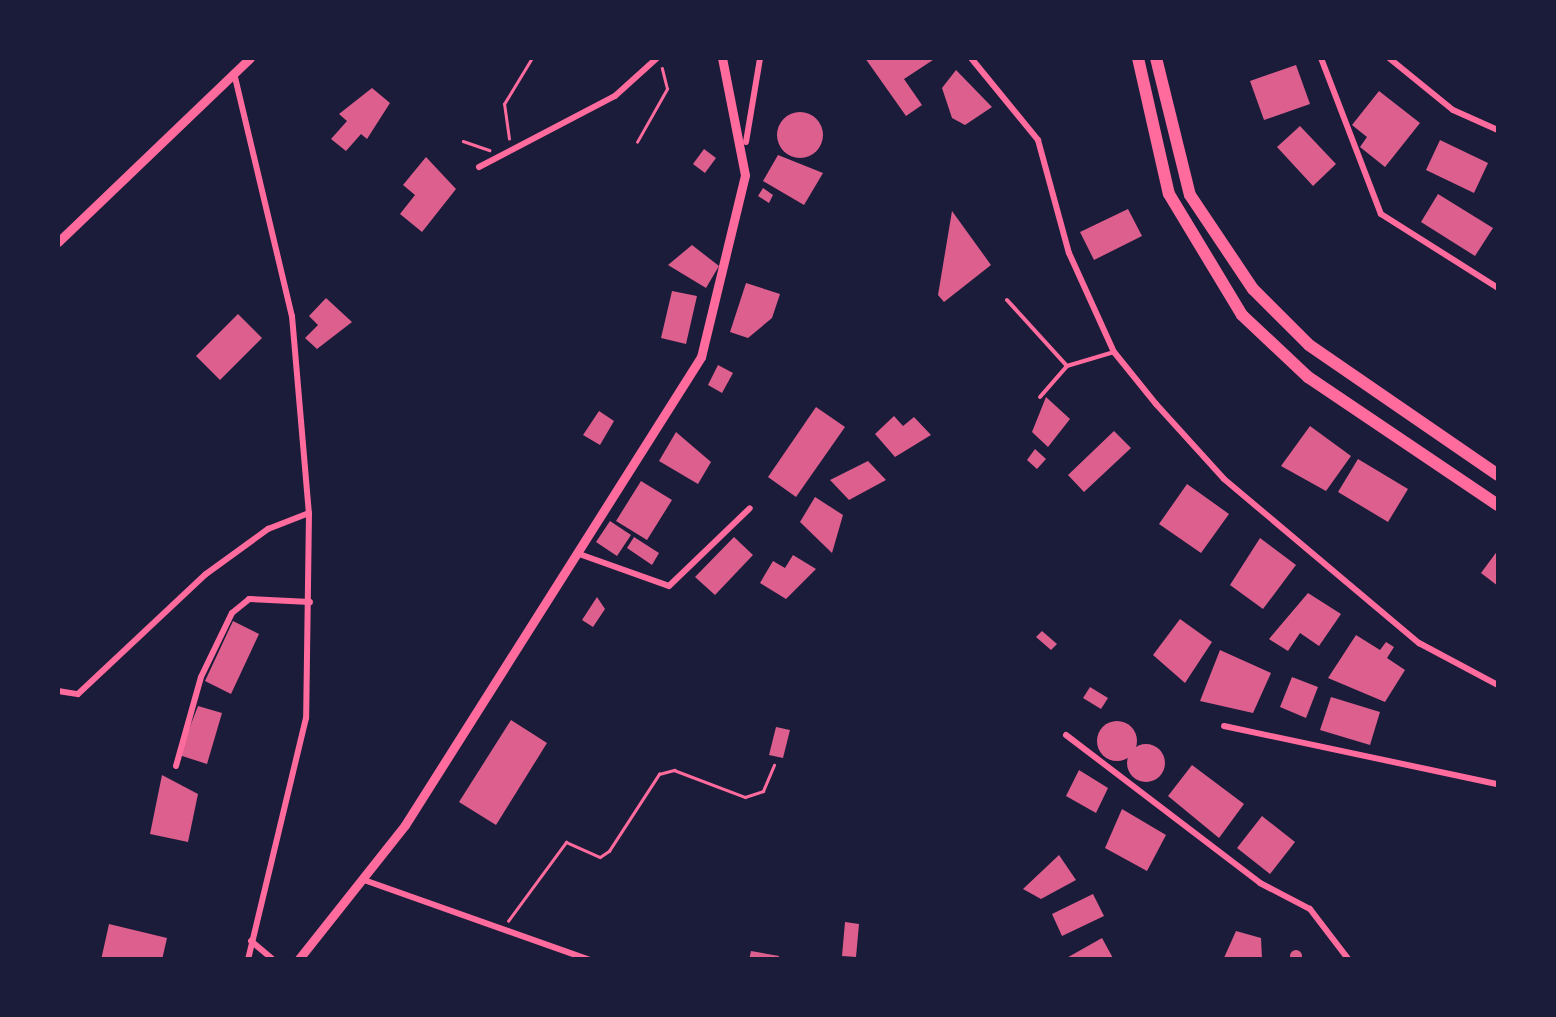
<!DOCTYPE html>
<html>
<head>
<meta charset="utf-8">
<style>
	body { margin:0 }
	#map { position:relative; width:1556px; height:1017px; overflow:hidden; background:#1b1b3a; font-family:"DejaVu Sans",sans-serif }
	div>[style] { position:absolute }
	.building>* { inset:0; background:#dd5f8e }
	.round { border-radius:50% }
	.path>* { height:2.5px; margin:-1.25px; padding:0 1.25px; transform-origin:1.25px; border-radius:1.25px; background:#ff6b9d }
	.service>* { height:4px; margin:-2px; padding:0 2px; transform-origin:2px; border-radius:2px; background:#ff6b9d }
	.minor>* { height:6px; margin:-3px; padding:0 3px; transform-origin:3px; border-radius:3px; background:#ff6b9d }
	.tertiary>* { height:9px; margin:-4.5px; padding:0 4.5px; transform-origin:4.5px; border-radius:4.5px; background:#ff6b9d }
	.motorway>* { height:12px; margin:-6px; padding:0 6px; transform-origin:6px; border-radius:6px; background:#ff6b9d }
	span { translate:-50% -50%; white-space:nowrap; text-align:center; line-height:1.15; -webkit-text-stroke:9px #1b1b3a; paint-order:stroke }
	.frame { position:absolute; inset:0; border:60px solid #1b1b3a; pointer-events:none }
</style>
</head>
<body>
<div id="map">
	<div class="building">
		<div style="clip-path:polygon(865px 58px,936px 58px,904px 79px,922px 105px,906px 116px)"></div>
		<div style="clip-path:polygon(1296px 65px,1310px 104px,1264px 120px,1250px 81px)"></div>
		<div style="clip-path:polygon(956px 70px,992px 107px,965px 125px,952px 118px,942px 88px)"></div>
		<div style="clip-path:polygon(372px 88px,390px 103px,367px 139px,361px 134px,346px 151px,331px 139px,347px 121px,339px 114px)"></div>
		<div style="clip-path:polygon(1379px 91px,1420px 123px,1385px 167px,1360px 147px,1367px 137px,1352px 125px)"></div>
		<div class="round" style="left:777px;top:112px;width:46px;height:46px"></div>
		<div style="clip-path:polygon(1300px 126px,1336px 164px,1313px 186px,1277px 147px)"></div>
		<div style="clip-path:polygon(1440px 140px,1488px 163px,1474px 193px,1426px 170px)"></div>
		<div style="clip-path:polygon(704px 149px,716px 158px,705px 173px,693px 164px)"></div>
		<div style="clip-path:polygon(778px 155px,823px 173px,804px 205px,763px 181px)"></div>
		<div style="clip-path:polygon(426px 157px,456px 189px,422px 232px,400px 214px,415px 195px,403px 185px)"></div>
		<div style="clip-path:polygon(763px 188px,773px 195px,769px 203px,758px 196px)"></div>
		<div style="clip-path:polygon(1438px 194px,1493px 228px,1475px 256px,1421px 222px)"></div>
		<div style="clip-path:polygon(1128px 209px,1142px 236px,1094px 260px,1080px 232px)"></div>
		<div style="clip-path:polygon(952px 211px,991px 265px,944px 302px,938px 295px)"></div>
		<div style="clip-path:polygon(692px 245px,719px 266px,706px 288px,668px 265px)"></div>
		<div style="clip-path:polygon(746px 283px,780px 294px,772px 318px,748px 338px,730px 332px)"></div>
		<div style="clip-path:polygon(672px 291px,697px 296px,686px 344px,661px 338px)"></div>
		<div style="clip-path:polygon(326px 298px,352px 322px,317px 349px,305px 338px,318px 325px,309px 316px)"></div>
		<div style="clip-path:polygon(238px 314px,262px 338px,220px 380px,196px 356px)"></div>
		<div style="clip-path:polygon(718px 365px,733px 373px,722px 393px,708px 385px)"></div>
		<div style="clip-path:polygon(1046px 397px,1070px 419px,1048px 447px,1032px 432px)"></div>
		<div style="clip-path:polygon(816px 407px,845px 427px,796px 497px,768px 477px)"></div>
		<div style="clip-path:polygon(599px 411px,614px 421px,600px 445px,583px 435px)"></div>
		<div style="clip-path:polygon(894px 416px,903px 426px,914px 417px,931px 435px,895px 457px,875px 434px)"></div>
		<div style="clip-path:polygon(1310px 426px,1351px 456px,1326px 491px,1281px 466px)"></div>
		<div style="clip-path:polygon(1114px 431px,1131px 448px,1084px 492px,1068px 475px)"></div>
		<div style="clip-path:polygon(676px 432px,711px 462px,698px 484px,659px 461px)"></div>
		<div style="clip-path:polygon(1035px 449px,1046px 459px,1037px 469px,1027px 460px)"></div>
		<div style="clip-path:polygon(1358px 459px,1408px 489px,1388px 522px,1338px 492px)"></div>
		<div style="clip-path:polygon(868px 461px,886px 480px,849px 500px,830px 480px)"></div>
		<div style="clip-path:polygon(641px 481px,672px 500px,647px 540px,616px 521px)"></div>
		<div style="clip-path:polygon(1187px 484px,1229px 514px,1201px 553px,1159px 524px)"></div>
		<div style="clip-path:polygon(815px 497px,843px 515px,832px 553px,800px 522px)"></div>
		<div style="clip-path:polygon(610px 521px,631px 535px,617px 556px,596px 542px)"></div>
		<div style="clip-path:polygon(634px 537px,659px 553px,652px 565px,627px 548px)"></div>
		<div style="clip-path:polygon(734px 537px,753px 555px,715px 595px,695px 577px)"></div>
		<div style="clip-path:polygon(1260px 538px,1296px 565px,1263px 609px,1230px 585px)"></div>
		<div style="clip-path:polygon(1498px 550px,1498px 586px,1481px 573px)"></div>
		<div style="clip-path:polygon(793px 555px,816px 569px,786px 599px,760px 583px,773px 561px,785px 568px)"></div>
		<div style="clip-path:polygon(1308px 593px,1341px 614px,1319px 646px,1300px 633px,1288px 651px,1269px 639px)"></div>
		<div style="clip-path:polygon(597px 597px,605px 609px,593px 627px,582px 620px)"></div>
		<div style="clip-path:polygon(1180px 619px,1212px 642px,1185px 683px,1153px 655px)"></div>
		<div style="clip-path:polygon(233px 621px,259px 634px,231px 694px,205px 681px)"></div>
		<div style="clip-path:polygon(1042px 631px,1057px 644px,1051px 650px,1036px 637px)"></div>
		<div style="clip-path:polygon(1356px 635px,1380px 650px,1386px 642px,1394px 647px,1387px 658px,1405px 670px,1385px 702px,1328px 678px)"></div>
		<div style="clip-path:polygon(1220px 650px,1271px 673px,1253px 713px,1200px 701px)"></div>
		<div style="clip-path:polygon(1292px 677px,1318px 687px,1306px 718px,1280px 707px)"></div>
		<div style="clip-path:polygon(1090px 687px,1108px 698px,1101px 709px,1083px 698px)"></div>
		<div style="clip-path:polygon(1331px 697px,1380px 712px,1370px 745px,1320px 730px)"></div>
		<div style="clip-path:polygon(198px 706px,222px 713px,207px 764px,179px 755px)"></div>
		<div style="clip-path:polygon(511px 720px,547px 743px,496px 825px,459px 802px)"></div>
		<div class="round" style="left:1097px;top:721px;width:40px;height:40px"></div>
		<div style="clip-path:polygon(776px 727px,790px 730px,783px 758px,769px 755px)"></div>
		<div class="round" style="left:1127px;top:744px;width:38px;height:38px"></div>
		<div style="clip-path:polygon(1192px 765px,1244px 804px,1219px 838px,1168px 796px)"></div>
		<div style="clip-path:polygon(1079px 770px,1108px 788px,1096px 813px,1066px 796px)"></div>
		<div style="clip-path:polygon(162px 775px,198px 794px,188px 842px,150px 834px)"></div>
		<div style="clip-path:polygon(1122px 809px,1166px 835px,1147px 871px,1105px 848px)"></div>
		<div style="clip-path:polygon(1262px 816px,1295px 842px,1270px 874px,1237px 848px)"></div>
		<div style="clip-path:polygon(1059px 855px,1076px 880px,1041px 899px,1023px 889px)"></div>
		<div style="clip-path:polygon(1093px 894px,1104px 916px,1062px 936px,1052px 914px)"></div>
		<div style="clip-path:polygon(845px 922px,859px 924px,856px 957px,842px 956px)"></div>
		<div style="clip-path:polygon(109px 924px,167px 938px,162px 960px,101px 960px)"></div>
		<div style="clip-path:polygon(1236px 931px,1261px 938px,1262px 959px,1223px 960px)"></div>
		<div style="clip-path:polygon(1102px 938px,1114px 960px,1063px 960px)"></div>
		<div class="round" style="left:1290px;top:950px;width:12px;height:12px"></div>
		<div style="clip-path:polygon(751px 951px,779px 956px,779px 960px,749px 960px)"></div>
	</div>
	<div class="path">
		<div style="left:509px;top:139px;width:35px;rotate:-98deg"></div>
		<div style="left:504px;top:104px;width:54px;rotate:-58.7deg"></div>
		<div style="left:463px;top:141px;width:28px;rotate:19deg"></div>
		<div style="left:637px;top:142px;width:61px;rotate:-60.5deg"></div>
		<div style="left:667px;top:89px;width:21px;rotate:-104deg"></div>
		<div style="left:508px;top:921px;width:98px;rotate:-53.7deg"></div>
		<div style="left:566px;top:842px;width:37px;rotate:24deg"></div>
		<div style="left:600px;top:857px;width:11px;rotate:-34deg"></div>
		<div style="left:609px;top:851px;width:92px;rotate:-57deg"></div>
		<div style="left:659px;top:774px;width:16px;rotate:-15deg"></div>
		<div style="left:674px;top:770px;width:76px;rotate:20.8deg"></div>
		<div style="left:745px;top:797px;width:19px;rotate:-18deg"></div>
		<div style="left:763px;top:791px;width:28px;rotate:-67deg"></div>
	</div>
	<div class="service">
		<div style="left:1007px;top:300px;width:89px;rotate:47.7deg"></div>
		<div style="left:1040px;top:397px;width:41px;rotate:-48.9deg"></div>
		<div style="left:1067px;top:366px;width:49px;rotate:-16.6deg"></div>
	</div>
	<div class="minor">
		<div style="left:971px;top:58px;width:106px;rotate:50.7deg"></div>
		<div style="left:1038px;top:140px;width:117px;rotate:74.7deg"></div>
		<div style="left:1069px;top:253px;width:109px;rotate:65.6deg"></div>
		<div style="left:1114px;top:352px;width:67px;rotate:51.1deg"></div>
		<div style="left:1156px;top:404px;width:101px;rotate:47.8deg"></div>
		<div style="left:1224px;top:479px;width:255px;rotate:40.1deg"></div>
		<div style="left:1419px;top:643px;width:89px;rotate:28deg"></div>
		<div style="left:1321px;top:58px;width:167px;rotate:69deg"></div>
		<div style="left:1381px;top:214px;width:138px;rotate:32.3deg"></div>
		<div style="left:1389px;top:58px;width:82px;rotate:39.1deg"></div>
		<div style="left:1453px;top:110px;width:49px;rotate:24deg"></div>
		<div style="left:234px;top:73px;width:250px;rotate:76.6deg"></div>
		<div style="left:292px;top:316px;width:198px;rotate:85.1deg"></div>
		<div style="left:309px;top:513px;width:205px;rotate:90.8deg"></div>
		<div style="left:306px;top:718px;width:249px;rotate:103.5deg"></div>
		<div style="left:746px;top:142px;width:85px;rotate:-80.5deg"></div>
		<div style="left:479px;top:167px;width:153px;rotate:-27.6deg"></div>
		<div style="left:615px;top:96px;width:57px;rotate:-42.1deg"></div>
		<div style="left:582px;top:555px;width:92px;rotate:19.6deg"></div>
		<div style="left:669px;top:586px;width:112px;rotate:-43.9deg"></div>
		<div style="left:58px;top:691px;width:20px;rotate:9deg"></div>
		<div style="left:78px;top:694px;width:175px;rotate:-43.2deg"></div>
		<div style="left:206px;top:574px;width:77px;rotate:-36deg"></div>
		<div style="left:268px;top:529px;width:44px;rotate:-21.3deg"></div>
		<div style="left:1224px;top:726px;width:280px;rotate:12deg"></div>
		<div style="left:1066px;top:735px;width:244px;rotate:37.3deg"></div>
		<div style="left:1260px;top:883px;width:56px;rotate:27.5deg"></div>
		<div style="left:1310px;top:909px;width:64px;rotate:52.6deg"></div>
		<div style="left:176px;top:766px;width:92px;rotate:-74.3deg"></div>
		<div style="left:201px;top:677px;width:71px;rotate:-64.2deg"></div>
		<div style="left:232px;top:613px;width:22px;rotate:-39deg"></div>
		<div style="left:249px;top:599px;width:61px;rotate:2.8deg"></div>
		<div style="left:364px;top:880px;width:240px;rotate:19.5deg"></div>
		<div style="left:251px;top:941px;width:30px;rotate:40deg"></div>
	</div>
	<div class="tertiary">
		<div style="left:58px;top:242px;width:266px;rotate:-43.8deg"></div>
		<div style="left:298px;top:960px;width:172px;rotate:-51.6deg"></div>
		<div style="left:405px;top:825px;width:554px;rotate:-57.69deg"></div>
		<div style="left:701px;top:357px;width:187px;rotate:-76.4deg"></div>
		<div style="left:745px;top:175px;width:119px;rotate:-101.1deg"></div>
	</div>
	<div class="motorway">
		<div style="left:1138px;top:58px;width:139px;rotate:77.2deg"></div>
		<div style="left:1169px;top:194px;width:141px;rotate:58.9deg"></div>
		<div style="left:1242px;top:315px;width:91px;rotate:43.2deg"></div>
		<div style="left:1308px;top:377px;width:229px;rotate:34deg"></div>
		<div style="left:1156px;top:58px;width:141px;rotate:76.1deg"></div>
		<div style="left:1190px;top:195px;width:113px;rotate:56.2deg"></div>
		<div style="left:1253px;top:289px;width:79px;rotate:45deg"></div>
		<div style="left:1309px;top:345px;width:229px;rotate:34.5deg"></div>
	</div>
	<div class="frame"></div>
</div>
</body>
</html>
